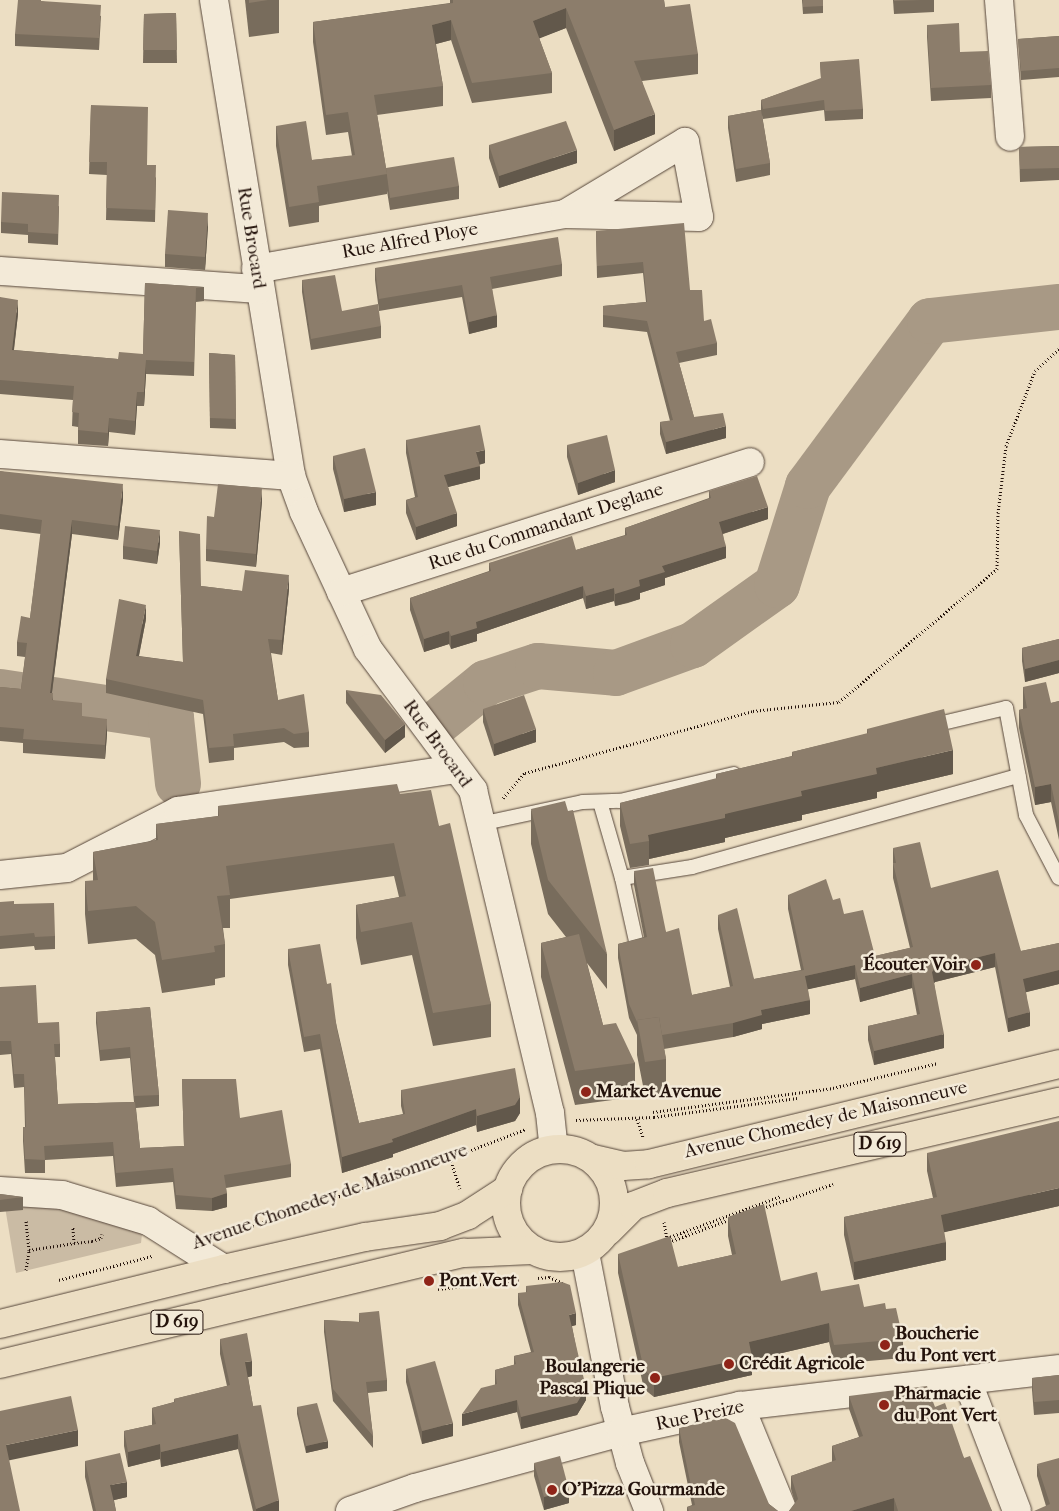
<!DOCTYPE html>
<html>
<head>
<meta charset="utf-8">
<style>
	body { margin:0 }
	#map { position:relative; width:1059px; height:1511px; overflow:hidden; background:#ecdec3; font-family:"IM FELL French Canon",serif }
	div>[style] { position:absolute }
	.green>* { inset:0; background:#cabba4 }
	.river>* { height:46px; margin:-23px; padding:0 23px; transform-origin:23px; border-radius:23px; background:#a89985 }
	.path>* { height:3px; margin-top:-1.5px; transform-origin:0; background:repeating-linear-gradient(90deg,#24130c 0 1px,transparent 0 3.5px) }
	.roads { filter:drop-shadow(0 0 1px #56463a) drop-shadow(0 0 1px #56463a) }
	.lane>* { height:14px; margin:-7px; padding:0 7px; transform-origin:7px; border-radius:7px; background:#f3ead8 }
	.street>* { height:28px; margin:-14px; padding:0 14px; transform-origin:14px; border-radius:14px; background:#f3ead8 }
	.secondary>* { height:28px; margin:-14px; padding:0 14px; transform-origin:14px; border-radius:14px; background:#f3ead8 }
	.primary>* { height:28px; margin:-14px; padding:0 14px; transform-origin:14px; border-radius:14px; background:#ecdec3 }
	.primary>.ring { margin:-14px; padding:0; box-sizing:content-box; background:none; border:28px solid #ecdec3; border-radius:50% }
	.wall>* { inset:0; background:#786c5c }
	.shaded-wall>* { inset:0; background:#62584b }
	.building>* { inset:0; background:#8c7d6b }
	.dots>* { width:14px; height:14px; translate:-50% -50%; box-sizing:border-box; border:2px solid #f3ead8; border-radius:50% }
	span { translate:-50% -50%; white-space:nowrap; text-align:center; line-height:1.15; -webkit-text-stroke:5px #f3ead8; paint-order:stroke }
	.shield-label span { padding:1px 4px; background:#f3ead8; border:1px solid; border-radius:4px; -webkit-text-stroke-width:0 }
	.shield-label { font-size:18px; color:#24130c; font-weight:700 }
	.street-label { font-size:19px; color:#24130c }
	.poi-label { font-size:19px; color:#24130c; font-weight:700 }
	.right { translate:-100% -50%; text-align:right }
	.left { translate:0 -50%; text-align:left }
</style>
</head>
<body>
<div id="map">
	<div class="green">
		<div style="clip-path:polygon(4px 1201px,72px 1207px,142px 1234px,141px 1243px,16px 1273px)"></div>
	</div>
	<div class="river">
		<div style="left:0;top:692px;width:173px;rotate:8.6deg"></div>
		<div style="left:171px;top:718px;width:66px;rotate:83.9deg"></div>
		<div style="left:438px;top:722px;width:62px;rotate:-39.1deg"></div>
		<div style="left:486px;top:683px;width:55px;rotate:-18.1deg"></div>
		<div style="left:538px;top:666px;width:78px;rotate:5.1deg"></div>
		<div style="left:616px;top:673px;width:82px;rotate:-20deg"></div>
		<div style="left:693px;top:645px;width:103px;rotate:-35.5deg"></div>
		<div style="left:777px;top:585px;width:104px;rotate:-72.6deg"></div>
		<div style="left:808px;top:486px;width:205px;rotate:-53.5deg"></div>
		<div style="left:930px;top:321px;width:130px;rotate:-6.2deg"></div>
	</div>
	<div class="path">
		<div style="left:503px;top:798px;width:33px;rotate:-49deg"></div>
		<div style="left:525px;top:773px;width:236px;rotate:-15.2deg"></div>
		<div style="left:753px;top:711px;width:86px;rotate:-6deg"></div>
		<div style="left:839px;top:702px;width:207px;rotate:-40.1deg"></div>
		<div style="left:997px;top:569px;width:56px;rotate:-89deg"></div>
		<div style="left:998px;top:513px;width:67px;rotate:-83.2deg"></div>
		<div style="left:1006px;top:446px;width:80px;rotate:-68.9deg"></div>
		<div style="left:1035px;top:371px;width:33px;rotate:-43deg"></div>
		<div style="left:653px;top:1112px;width:182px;rotate:-7.6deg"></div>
		<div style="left:833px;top:1088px;width:108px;rotate:-13.4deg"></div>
		<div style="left:637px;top:1119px;width:20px;rotate:72deg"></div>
		<div style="left:576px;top:1120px;width:78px;rotate:-2.2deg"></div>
		<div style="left:654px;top:1117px;width:145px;rotate:-7.5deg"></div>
		<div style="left:450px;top:1158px;width:32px;rotate:72deg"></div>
		<div style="left:763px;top:1208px;width:74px;rotate:-18.9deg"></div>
		<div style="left:664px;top:1222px;width:17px;rotate:80deg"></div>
		<div style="left:223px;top:1236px;width:235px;rotate:-18.9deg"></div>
		<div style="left:445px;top:1160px;width:87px;rotate:-20.9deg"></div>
		<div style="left:667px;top:1238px;width:121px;rotate:-20.2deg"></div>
		<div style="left:669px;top:1242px;width:66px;rotate:-20.4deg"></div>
		<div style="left:74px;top:1243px;width:18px;rotate:-6deg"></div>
		<div style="left:92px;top:1241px;width:9px;rotate:-18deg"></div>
		<div style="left:101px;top:1238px;width:4px;rotate:-76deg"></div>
		<div style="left:29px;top:1250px;width:46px;rotate:-8.8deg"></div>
		<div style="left:74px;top:1243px;width:16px;rotate:-94deg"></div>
		<div style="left:26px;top:1270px;width:20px;rotate:-81deg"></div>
		<div style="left:29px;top:1250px;width:31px;rotate:-96deg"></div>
		<div style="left:538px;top:1278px;width:11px;rotate:-5deg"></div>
		<div style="left:549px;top:1277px;width:15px;rotate:23deg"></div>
		<div style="left:59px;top:1280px;width:96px;rotate:-14.5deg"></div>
		<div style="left:438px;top:1289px;width:81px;rotate:-6.3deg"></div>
	</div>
	<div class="roads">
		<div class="lane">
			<div style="left:930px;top:726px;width:78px;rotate:-13.3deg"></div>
			<div style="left:1006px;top:708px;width:109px;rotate:79.4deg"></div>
			<div style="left:1026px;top:815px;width:71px;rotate:62.4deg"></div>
			<div style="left:600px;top:802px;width:79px;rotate:73.9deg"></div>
			<div style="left:622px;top:878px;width:71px;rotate:-8.9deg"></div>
			<div style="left:692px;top:867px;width:339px;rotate:-15.6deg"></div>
			<div style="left:480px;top:824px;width:105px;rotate:-12.1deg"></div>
			<div style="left:583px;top:802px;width:37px;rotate:-2deg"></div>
			<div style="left:620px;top:801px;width:117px;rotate:-13.3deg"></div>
			<div style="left:622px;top:878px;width:65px;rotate:77.5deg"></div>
		</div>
		<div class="street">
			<div style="left:214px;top:0;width:482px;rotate:80.8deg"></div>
			<div style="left:291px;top:476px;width:38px;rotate:70deg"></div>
			<div style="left:304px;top:512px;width:151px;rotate:65deg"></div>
			<div style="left:368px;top:649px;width:176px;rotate:53.3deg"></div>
			<div style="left:473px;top:790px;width:332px;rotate:76.6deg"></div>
			<div style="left:550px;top:1113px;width:36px;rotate:84deg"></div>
			<div style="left:999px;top:0;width:137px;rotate:85.4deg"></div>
			<div style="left:256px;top:269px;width:314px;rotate:-10.1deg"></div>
			<div style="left:565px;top:214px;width:140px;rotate:-31deg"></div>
			<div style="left:685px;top:142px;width:76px;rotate:79.4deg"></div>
			<div style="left:699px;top:217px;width:134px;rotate:-178.7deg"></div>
			<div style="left:0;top:271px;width:260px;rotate:4deg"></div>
			<div style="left:0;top:454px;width:292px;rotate:4.3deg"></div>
			<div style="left:341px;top:592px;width:429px;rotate:-17.6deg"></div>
			<div style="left:0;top:875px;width:67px;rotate:-6deg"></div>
			<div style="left:67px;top:868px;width:125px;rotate:-27.2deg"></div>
			<div style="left:178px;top:811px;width:281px;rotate:-8.6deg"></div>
			<div style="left:0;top:1191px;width:62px;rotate:3.7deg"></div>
			<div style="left:62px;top:1195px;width:90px;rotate:16.8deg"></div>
			<div style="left:148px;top:1221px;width:90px;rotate:32.3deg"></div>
			<div style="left:585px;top:1253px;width:157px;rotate:79deg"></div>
			<div style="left:615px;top:1407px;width:58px;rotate:75deg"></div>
			<div style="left:630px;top:1463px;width:52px;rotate:68.4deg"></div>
			<div style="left:967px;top:1380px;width:140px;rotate:69.1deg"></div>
			<div style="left:740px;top:1406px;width:113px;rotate:67.7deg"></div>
		</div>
		<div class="secondary">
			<div style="left:350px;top:1511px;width:69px;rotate:-19.5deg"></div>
			<div style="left:415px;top:1488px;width:213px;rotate:-15.2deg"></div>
			<div style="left:621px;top:1432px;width:122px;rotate:-12.3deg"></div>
			<div style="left:740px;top:1406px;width:321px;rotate:-6.6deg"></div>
		</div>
		<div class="primary">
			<div class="ring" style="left:506px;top:1149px;width:80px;height:80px"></div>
			<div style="left:593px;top:1159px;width:31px;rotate:13deg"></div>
			<div style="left:623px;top:1166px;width:26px;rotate:-4deg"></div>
			<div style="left:649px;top:1164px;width:422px;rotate:-13.7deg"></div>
			<div style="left:608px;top:1231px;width:35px;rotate:-45deg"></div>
			<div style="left:633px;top:1206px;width:36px;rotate:-21deg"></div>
			<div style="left:667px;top:1193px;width:402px;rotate:-13.1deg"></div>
			<div style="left:0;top:1324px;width:231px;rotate:-13.8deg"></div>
			<div style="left:224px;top:1269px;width:145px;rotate:-12.8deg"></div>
			<div style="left:365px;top:1237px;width:76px;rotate:-8.3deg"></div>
			<div style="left:440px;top:1226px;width:30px;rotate:-21deg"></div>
			<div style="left:468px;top:1215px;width:48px;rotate:-33deg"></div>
			<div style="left:0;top:1364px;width:477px;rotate:-13.5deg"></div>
			<div style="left:464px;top:1253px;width:68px;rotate:-2.5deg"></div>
		</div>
	</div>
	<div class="wall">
		<div style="clip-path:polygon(245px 0,279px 0,279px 33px,249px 37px)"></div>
		<div style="clip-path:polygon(450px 0,664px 0,665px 7px,698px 54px,698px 74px,642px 81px,655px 134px,614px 151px,566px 28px,539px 38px,552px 73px,552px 93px,472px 103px,451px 40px,436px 44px,443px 86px,443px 106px,377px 115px,386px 168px,459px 186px,459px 199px,390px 210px,387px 191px,387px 194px,319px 206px,319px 222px,289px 227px,276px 146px,276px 126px,312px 160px,352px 156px,348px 132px,326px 135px,313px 42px,313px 22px,450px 3px)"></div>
		<div style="clip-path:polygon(802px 0,823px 0,823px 13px,803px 14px)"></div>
		<div style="clip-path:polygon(893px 0,934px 0,934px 12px,894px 14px)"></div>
		<div style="clip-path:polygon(41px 1px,101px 16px,99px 50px,15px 46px,15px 34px)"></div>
		<div style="clip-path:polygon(176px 13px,177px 63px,143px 63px,144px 14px)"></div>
		<div style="clip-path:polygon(927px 25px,960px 52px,991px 85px,991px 98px,931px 101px,927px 37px)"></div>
		<div style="clip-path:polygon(1059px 36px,1059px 77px,1021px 80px,1018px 39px)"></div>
		<div style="clip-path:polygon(820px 62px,863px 109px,863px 119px,825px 121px,824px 110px,763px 119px,762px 115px,770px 163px,770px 175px,736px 182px,728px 128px,728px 116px,761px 110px,761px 100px,821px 79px)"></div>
		<div style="clip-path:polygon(91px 105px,147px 165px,156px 178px,155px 222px,106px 220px,107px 175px,89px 174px)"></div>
		<div style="clip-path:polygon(489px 145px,577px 163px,499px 188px,489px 158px)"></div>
		<div style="clip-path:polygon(1059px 146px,1059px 180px,1020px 182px,1019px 147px)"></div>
		<div style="clip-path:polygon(59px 206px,58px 245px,28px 243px,28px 235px,1px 233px,1px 222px)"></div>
		<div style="clip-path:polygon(208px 226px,205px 270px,165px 267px,165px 254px)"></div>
		<div style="clip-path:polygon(596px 231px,690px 290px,704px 321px,717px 343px,717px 355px,679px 363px,694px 417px,726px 438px,666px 454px,660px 434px,660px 422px,670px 421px,647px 332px,603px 327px,603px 306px,646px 302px,643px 273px,597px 278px)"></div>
		<div style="clip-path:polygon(562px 264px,562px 276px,492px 289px,497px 327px,469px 334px,462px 297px,379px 311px,375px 280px,375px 268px)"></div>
		<div style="clip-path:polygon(302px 280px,342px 311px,381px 326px,381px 338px,311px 350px,302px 292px)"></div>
		<div style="clip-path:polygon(145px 283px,204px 287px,204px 301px,196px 302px,194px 376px,146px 374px,144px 406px,137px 406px,135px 435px,109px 432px,108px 446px,78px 444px,78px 427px,72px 426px,73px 400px,0 394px,0 297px,18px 314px,14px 350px,118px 359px,143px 354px)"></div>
		<div style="clip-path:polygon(209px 353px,235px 355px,236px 429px,210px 428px)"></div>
		<div style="clip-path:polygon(406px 440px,485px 463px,479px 465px,480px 479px,448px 487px,457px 526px,416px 540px,406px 513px,406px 500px,415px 497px,406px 453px)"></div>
		<div style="clip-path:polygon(567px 445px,615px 482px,578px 495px,567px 457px)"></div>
		<div style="clip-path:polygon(333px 456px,376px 505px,344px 512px,333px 469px)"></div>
		<div style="clip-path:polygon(0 471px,123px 499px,118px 540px,72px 534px,52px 693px,53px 700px,82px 716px,107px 734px,105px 759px,23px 753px,23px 743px,0 741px,0 687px,21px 689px,25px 657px,17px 656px,17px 642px,30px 618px,41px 534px,0 529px)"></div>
		<div style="clip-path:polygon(709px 491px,768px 519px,723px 534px,726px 558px,665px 578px,665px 585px,640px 593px,640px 599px,628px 603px,615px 606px,614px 601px,586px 609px,583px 598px,477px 634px,477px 641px,451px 649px,449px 644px,424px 652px,410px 610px,410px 598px,489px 571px,489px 563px,576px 550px,625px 535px,625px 528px,709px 498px)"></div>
		<div style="clip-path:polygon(262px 501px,256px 567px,206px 561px,206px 549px,214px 517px)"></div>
		<div style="clip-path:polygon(179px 531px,201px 586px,242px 591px,289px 589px,282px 655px,271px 653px,278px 700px,309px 732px,309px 747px,294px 748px,284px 742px,234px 748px,234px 760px,209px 763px,203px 714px,106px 693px,106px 679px,146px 619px,139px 656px,183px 662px)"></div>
		<div style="clip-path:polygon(160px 543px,157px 564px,123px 559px,123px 546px)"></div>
		<div style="clip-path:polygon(1059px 639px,1059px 673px,1025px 682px,1022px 661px,1022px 648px)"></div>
		<div style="clip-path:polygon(1023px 687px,1051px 703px,1059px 701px,1059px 840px,1051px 802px,1035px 805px,1019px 728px,1019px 710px,1023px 709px)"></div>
		<div style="clip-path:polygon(346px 690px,405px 737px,385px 753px,346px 703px)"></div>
		<div style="clip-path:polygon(483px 709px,536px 742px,494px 756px,483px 722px)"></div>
		<div style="clip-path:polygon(867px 729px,953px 774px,877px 792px,877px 798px,802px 815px,802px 820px,725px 838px,725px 842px,649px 859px,649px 865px,630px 868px,620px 826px,620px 803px,716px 779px,716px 774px,792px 756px,792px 752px,867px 734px)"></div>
		<div style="clip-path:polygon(400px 794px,439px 826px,491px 1004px,491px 1037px,433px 1046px,412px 955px,361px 965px,356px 938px,356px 905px,399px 897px,394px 876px,230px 899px,230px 928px,223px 928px,225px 944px,225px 977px,215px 979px,215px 985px,162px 993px,155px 955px,136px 939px,88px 944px,85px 914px,85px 881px,93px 881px,93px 852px,156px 840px,156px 824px,218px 816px,218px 806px)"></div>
		<div style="clip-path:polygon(531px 809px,607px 954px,607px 989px,587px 963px,603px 1025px,635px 1063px,635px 1097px,575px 1105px,541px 977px,541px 943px,566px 937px,548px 914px,531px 844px)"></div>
		<div style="clip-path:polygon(893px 848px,931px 888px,1021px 951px,1059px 943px,1059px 984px,1026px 992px,1030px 1026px,1008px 1032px,995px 967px,935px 982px,934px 983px,944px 1048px,874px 1065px,868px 1040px,868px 1026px,917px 1015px,912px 988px,860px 1002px,855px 979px,808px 989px,810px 1014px,762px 1024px,762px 1029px,733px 1037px,664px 1049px,666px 1059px,666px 1093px,645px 1096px,637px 1055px,637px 1035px,629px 1018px,618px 958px,618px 944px,644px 937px,634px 885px,634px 871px,666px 932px,692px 995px,730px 987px,718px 929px,718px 915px,754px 979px,801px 970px,788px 909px,788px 895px,833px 900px,875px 956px,910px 948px,893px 878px)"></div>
		<div style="clip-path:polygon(0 902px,14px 904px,55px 936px,55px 949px,35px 950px,34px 946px,0 949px)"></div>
		<div style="clip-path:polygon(288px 949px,327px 984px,359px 1123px,403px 1114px,401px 1106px,401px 1090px,520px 1113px,515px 1121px,477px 1132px,476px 1125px,393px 1154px,393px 1157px,342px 1173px,320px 1049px,304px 1052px,288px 965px)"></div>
		<div style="clip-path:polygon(0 987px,60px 1044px,60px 1057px,55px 1057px,58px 1104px,134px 1102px,130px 1058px,100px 1061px,96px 1023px,96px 1012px,150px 1007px,159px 1095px,159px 1106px,136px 1108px,140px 1148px,184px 1146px,182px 1079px,240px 1118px,291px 1164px,291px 1177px,226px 1188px,227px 1207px,212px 1211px,176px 1209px,173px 1182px,116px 1187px,113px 1156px,45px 1160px,45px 1173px,25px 1173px,23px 1141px,23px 1127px,25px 1127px,24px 1087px,14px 1088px,11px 1054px,0 1055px)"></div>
		<div style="clip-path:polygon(927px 1153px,1059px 1206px,944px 1232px,946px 1260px,854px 1280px,844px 1235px,844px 1217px,933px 1198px,927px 1171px)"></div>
		<div style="clip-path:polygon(0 1194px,23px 1197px,23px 1210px,0 1212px)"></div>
		<div style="clip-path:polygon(728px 1217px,781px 1281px,821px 1291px,864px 1307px,886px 1309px,903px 1339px,903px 1358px,834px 1364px,829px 1342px,752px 1360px,752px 1375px,654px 1397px,644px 1389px,618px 1273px,618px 1254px,678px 1267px,732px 1255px,728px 1236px)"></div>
		<div style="clip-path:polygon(526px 1286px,576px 1325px,572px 1326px,586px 1400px,577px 1415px,521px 1429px,517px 1412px,462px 1426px,495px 1385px,495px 1370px,514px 1365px,514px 1356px,531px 1352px,518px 1305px,518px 1293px,526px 1293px)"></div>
		<div style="clip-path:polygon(359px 1313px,387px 1380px,387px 1391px,368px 1393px,373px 1436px,373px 1448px,333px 1401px,324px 1332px,324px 1320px,359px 1322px)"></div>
		<div style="clip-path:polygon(220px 1339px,252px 1376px,248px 1377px,253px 1406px,279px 1511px,253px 1511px,238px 1449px,161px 1467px,160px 1459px,128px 1467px,124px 1446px,124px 1431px,152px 1425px,152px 1408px,174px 1402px,174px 1399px,227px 1386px,220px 1354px)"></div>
		<div style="clip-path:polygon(406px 1369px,453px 1436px,422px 1444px,406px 1382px)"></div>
		<div style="clip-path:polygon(1059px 1375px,1059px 1413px,1034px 1415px,1032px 1390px,1032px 1378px)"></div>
		<div style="clip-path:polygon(849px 1396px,935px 1407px,964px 1458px,992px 1511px,789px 1511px,795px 1503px,791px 1489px,791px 1476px,832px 1462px,832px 1446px,859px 1437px,849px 1409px)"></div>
		<div style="clip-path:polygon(297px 1407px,328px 1448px,306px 1453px,297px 1414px)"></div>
		<div style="clip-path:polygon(679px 1428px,769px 1504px,778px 1511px,687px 1511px,687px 1507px,692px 1505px,679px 1442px)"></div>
		<div style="clip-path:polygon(85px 1461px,127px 1497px,114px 1500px,116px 1511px,93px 1511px,85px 1477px)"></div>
		<div style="clip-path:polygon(534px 1463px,569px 1503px,544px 1510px,534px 1476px)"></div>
		<div style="clip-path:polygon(1037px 1464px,1059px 1511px,1046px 1506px,1037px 1476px)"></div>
	</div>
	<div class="shaded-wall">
		<div style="clip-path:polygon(566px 8px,566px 28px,533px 41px,533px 21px)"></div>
		<div style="clip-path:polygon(451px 20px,451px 40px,432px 45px,432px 25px)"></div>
		<div style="clip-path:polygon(655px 114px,655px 134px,614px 151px,614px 130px)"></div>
		<div style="clip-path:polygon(577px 150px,577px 163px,499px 188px,499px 176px)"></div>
		<div style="clip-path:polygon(208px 213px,208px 226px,205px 270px,205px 257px)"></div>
		<div style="clip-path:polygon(18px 300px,18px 314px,12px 364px,12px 350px)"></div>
		<div style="clip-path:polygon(497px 315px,497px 327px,469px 334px,469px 322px)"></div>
		<div style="clip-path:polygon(146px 360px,146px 374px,144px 406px,144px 392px)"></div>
		<div style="clip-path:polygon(137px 392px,137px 406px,135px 435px,135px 421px)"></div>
		<div style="clip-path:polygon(109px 418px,109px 432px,108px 446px,108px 433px)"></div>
		<div style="clip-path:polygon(726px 426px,726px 438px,666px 454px,666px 442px)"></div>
		<div style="clip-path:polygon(485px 450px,485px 463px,476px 465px,476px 452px)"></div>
		<div style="clip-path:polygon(480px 466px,480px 479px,444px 488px,444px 475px)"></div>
		<div style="clip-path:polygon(615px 470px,615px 482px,578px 495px,578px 483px)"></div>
		<div style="clip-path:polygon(123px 484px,123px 499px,118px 540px,118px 526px)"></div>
		<div style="clip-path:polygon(262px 488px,262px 501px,256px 567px,256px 554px)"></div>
		<div style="clip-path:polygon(376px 492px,376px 505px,344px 512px,344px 499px)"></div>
		<div style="clip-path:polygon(768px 507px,768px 519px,719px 535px,719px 522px)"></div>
		<div style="clip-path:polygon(457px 513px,457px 526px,416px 540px,416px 527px)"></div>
		<div style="clip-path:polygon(72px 520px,72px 534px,50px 707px,50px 693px)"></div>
		<div style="clip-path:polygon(160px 530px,160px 543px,157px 564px,157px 551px)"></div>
		<div style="clip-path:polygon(726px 546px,726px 558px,665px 578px,665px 585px,640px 593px,640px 599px,615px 606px,615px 594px,639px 580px,662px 566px)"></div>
		<div style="clip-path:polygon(289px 575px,289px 589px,282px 655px,282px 640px)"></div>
		<div style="clip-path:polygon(583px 586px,583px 598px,477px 634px,477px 641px,451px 649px,451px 636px,476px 622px)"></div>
		<div style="clip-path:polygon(614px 588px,614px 601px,586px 609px,586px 596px)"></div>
		<div style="clip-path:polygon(146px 605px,146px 619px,136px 670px,136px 656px)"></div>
		<div style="clip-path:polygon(449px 631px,449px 644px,424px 652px,424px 639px)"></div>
		<div style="clip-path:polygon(1059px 660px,1059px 673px,1025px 682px,1025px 669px)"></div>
		<div style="clip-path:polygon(107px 719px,107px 734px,105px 759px,105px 745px)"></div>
		<div style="clip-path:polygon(405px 724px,405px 737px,385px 753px,385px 740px)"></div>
		<div style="clip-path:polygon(536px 729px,536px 742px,494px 756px,494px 744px)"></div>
		<div style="clip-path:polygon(953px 750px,953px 774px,877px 792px,877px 798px,802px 815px,802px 820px,725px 838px,725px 842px,649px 859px,649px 841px,648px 835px,725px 814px,876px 768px)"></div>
		<div style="clip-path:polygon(1051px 784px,1051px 802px,1035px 805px,1035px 787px)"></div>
		<div style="clip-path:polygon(995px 953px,995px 967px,935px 982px,932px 986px,932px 972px,935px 968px)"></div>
		<div style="clip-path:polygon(855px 965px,855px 979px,805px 990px,805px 976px)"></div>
		<div style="clip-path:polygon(1059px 970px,1059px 984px,1023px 993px,1023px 979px)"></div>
		<div style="clip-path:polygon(912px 974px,912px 988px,860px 1002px,860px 988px)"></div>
		<div style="clip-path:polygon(810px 1000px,810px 1014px,762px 1024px,762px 1029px,733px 1037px,733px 1023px,761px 1010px)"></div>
		<div style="clip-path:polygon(1030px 1012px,1030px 1026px,1008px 1032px,1008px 1018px)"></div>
		<div style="clip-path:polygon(944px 1034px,944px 1048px,874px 1065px,874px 1051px)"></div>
		<div style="clip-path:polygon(520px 1097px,520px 1113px,515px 1121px,477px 1132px,477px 1116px)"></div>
		<div style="clip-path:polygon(476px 1109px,476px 1125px,393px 1154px,393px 1157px,342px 1173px,342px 1157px)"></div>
		<div style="clip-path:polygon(1059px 1188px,1059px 1206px,941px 1233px,941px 1215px)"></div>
		<div style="clip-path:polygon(227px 1193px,227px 1207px,212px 1211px,212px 1198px)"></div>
		<div style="clip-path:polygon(946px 1242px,946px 1260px,854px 1280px,854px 1262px)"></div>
		<div style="clip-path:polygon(576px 1313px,576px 1325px,569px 1327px,569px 1315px)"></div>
		<div style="clip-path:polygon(829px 1323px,829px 1342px,752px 1360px,752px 1375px,654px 1397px,654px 1378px,749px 1342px)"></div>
		<div style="clip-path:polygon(252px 1361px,252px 1376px,245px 1378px,245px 1362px)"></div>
		<div style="clip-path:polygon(586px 1388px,586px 1400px,577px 1415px,521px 1429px,521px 1417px)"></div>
		<div style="clip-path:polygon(517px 1400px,517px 1412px,462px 1426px,462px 1414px)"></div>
		<div style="clip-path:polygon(453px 1423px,453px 1436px,422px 1444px,422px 1431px)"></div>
		<div style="clip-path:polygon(78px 1430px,78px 1446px,6px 1461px,6px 1445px)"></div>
		<div style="clip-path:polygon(238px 1434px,238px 1449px,161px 1467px,161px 1452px)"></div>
		<div style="clip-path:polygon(328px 1441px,328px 1448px,306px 1453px,306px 1446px)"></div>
		<div style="clip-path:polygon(160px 1444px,160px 1459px,128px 1467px,128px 1452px)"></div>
		<div style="clip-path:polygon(127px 1482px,127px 1497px,110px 1501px,110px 1485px)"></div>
		<div style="clip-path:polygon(569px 1490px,569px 1503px,544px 1510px,544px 1497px)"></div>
		<div style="clip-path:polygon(894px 1498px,894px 1511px,851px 1511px)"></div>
		<div style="clip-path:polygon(279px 1500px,279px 1511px,256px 1511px,256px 1509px)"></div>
	</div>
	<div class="building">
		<div style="clip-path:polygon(18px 0,41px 0,41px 1px,101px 5px,99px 38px,15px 34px)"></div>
		<div style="clip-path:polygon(249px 0,268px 0,249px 3px)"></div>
		<div style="clip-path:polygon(453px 0,664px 0,665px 7px,690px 4px,698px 54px,634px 61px,655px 114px,614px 130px,566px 8px,533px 21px,552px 73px,472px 83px,451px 20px,432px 25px,443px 86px,374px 95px,387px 174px,317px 186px,319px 202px,289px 207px,276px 126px,306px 121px,312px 160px,355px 155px,348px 112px,326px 115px,313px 22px,453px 3px)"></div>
		<div style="clip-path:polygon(803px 0,823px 0,823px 6px,803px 7px)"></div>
		<div style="clip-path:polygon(894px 0,921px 0,894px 1px)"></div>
		<div style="clip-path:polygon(176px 13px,177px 50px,143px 50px,144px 14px)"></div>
		<div style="clip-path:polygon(959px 23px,960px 52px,988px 51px,991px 85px,931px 88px,927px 25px)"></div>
		<div style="clip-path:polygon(1059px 36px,1059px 68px,1021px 71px,1018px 39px)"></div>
		<div style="clip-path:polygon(859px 59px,863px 109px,825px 111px,824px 100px,763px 109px,761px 100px,821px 78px,820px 62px)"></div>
		<div style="clip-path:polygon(91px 105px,148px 107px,147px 165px,156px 165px,155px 210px,106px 208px,107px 162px,89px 162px)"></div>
		<div style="clip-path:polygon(761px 110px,770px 163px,736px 169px,728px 116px)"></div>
		<div style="clip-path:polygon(566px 121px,577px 150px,499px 176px,489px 145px)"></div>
		<div style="clip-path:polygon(1059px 146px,1059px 168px,1020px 169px,1019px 147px)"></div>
		<div style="clip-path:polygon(454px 157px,459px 186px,390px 198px,386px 168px)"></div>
		<div style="clip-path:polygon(2px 192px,59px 195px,58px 234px,28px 232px,28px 224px,1px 222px)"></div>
		<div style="clip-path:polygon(168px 210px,208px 213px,205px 257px,165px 254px)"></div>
		<div style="clip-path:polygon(684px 223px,690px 290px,702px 290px,704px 321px,711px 319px,717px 343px,676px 352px,694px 417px,723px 413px,726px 426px,666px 442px,660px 422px,673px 420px,647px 321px,603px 315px,603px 306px,647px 302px,643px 262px,597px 266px,596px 231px)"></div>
		<div style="clip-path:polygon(558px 237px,562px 264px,490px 277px,497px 315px,469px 322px,462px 285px,379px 299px,375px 268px)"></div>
		<div style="clip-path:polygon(335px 275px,342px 311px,378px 304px,381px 326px,311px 339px,302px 280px)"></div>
		<div style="clip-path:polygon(145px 283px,204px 287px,196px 288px,194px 362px,146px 360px,144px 392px,137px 392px,135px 421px,109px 418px,108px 433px,78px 430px,79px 413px,72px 412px,74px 386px,0 380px,0 297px,18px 300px,12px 350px,118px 359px,119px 352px,143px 354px)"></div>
		<div style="clip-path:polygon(209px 353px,235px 355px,236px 419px,210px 418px)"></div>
		<div style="clip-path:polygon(480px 425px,485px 450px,476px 452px,480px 466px,444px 475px,457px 513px,416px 527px,406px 500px,418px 497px,406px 440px)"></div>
		<div style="clip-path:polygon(607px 435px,615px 470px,578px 483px,567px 445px)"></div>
		<div style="clip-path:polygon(365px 448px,376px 492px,344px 499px,333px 456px)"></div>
		<div style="clip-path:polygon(0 471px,123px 484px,118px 526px,72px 520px,50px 693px,53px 693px,52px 700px,82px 703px,82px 716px,107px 719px,105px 745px,23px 739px,24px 729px,0 727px,0 687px,21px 689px,27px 643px,17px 642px,21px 616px,30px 618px,42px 520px,0 514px)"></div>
		<div style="clip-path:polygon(757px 476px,768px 507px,719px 522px,726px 546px,662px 566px,665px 572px,639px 580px,640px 586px,628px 590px,615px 594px,614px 588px,586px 596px,583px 586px,476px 622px,477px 628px,451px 636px,449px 631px,424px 639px,410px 598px,491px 571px,489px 563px,572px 536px,576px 550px,627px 535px,625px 528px,711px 498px,709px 491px)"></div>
		<div style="clip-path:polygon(218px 484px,262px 488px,256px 554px,206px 549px,207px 516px,214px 517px)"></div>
		<div style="clip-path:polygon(125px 526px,160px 530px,157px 551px,123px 546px)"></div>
		<div style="clip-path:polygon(179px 531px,200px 534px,201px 586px,242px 591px,245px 570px,289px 575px,282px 640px,268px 639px,278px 700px,304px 694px,309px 732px,294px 734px,284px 728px,233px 734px,234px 746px,209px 748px,203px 700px,106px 679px,119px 599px,146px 605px,136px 656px,183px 662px)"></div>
		<div style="clip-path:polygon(1059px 639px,1059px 660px,1025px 669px,1022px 648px)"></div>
		<div style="clip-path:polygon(1046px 682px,1051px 703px,1059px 701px,1059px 822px,1051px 784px,1035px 787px,1019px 710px,1027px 708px,1023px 687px)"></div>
		<div style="clip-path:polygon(346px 690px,381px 695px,405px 724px,385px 740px)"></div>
		<div style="clip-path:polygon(524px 695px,536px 729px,494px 744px,483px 709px)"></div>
		<div style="clip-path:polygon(944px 709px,953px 750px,876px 768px,877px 774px,801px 791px,802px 796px,725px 814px,725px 818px,648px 835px,649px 841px,630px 844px,620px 803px,717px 778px,716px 774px,793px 756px,792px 752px,868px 733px,867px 729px)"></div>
		<div style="clip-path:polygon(397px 784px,400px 794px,431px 790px,439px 826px,450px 823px,491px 1004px,433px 1013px,412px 922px,361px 932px,356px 905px,406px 896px,394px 843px,226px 866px,230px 895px,217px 896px,225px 944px,214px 946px,215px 952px,162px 960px,155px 922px,136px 906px,88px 911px,85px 881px,98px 880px,93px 852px,158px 840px,156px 824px,219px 816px,218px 806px)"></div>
		<div style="clip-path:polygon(565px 801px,568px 811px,573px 810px,607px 954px,548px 880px,531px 809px)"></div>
		<div style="clip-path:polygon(920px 842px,931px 888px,998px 870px,1021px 951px,1059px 943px,1059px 970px,1023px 979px,1030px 1012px,1008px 1018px,995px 953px,935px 968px,932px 972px,944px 1034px,874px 1051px,868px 1026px,920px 1014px,912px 974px,860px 988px,855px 965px,805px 976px,810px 1000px,761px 1010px,762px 1015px,733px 1023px,662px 1035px,659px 1017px,637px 1020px,637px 1022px,629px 1004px,618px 944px,647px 937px,634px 871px,653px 868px,666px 932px,679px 928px,692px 995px,733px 986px,718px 915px,737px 908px,754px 979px,804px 970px,788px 895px,826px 879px,833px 900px,840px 898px,844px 914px,863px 910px,875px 956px,913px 947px,893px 863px,896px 863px,893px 848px)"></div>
		<div style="clip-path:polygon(14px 901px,14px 904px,54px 903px,55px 936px,35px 937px,34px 933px,0 936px,0 902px)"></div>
		<div style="clip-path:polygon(579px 934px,603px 1025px,616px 1023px,635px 1063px,575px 1071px,541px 943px)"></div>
		<div style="clip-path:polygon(320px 944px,327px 984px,331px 983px,337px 1030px,359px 1123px,405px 1114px,401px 1090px,515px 1068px,520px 1097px,515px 1105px,477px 1116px,476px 1109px,392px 1139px,393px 1142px,342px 1157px,320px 1034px,304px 1037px,288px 949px)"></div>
		<div style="clip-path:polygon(36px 985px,38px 1023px,59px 1022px,60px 1044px,54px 1044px,58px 1104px,135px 1102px,140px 1148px,184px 1146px,182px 1079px,236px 1079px,240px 1118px,282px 1110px,291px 1164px,224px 1175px,227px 1193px,212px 1198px,176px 1195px,173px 1168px,116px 1173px,113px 1142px,44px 1146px,45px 1160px,25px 1159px,23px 1127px,26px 1127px,24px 1074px,14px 1074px,11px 1041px,0 1041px,0 987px)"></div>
		<div style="clip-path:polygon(150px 1007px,159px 1095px,134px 1096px,130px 1047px,100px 1050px,96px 1012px)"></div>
		<div style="clip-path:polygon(659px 1017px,666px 1059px,645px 1062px,637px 1020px)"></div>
		<div style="clip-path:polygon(1059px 1121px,1059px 1188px,941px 1215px,946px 1242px,854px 1262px,844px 1217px,937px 1197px,927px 1153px)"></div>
		<div style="clip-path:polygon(0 1194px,23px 1197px,0 1200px)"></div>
		<div style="clip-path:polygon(764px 1204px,781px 1281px,817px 1272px,821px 1291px,859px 1284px,864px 1307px,885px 1303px,886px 1309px,896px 1308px,903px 1339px,834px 1345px,829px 1323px,749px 1342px,752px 1357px,654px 1378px,644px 1370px,618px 1254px,670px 1236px,678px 1267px,736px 1254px,728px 1217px)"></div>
		<div style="clip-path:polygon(562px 1282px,570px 1285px,576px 1313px,569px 1315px,586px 1388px,577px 1403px,521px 1417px,517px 1400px,462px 1414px,481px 1388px,497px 1384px,495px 1370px,516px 1364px,514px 1356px,534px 1352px,518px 1293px,527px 1292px,526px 1286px)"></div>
		<div style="clip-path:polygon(379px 1311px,387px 1380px,366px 1382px,373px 1436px,333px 1389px,324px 1320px,360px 1322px,359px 1313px)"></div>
		<div style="clip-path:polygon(247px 1333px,252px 1361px,245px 1362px,253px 1406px,261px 1405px,279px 1500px,256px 1509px,238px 1434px,161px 1452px,160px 1444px,128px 1452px,124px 1431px,156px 1424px,152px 1408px,175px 1402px,174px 1399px,230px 1385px,220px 1339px)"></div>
		<div style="clip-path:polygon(435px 1361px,453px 1423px,422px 1431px,406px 1369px)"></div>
		<div style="clip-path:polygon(1059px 1375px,1059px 1400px,1034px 1402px,1032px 1378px)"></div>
		<div style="clip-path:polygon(927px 1386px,935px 1407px,945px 1403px,964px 1458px,970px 1456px,992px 1511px,898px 1511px,894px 1498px,851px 1511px,789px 1511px,798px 1499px,791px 1476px,836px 1460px,832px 1446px,863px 1436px,849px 1396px)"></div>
		<div style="clip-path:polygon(71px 1396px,78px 1430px,6px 1445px,20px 1511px,0 1511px,0 1411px)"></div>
		<div style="clip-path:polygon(317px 1403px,328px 1441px,306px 1446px,297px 1407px)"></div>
		<div style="clip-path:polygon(724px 1417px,735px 1423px,769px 1504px,778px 1511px,689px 1511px,687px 1507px,695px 1505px,679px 1428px)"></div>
		<div style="clip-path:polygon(120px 1453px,127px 1482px,110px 1485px,116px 1511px,96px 1511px,85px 1461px)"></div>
		<div style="clip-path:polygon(560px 1456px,569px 1490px,544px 1497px,534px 1463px)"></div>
		<div style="clip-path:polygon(1059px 1458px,1059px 1511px,1034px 1511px,1050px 1504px,1037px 1464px)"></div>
	</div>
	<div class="dots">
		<div style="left:976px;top:965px;background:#8f2418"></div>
		<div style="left:586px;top:1092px;background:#8f2418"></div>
		<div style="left:429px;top:1281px;background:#8f2418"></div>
		<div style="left:885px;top:1345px;background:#8f2418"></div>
		<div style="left:729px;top:1364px;background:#8f2418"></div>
		<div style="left:655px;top:1378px;background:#8f2418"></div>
		<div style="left:884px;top:1405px;background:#8f2418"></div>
		<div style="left:552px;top:1490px;background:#8f2418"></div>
	</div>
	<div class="shield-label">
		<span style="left:880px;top:1144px">D 619</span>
		<span style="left:177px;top:1322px">D 619</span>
	</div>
	<div class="street-label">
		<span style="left:251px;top:238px;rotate:81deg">Rue Brocard</span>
		<span style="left:410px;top:241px;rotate:-10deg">Rue Alfred Ploye</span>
		<span style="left:546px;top:527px;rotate:-18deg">Rue du Commandant Deglane</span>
		<span style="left:437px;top:744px;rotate:54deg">Rue Brocard</span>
		<span style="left:826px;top:1120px;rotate:-13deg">Avenue Chomedey de Maisonneuve</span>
		<span style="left:330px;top:1197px;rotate:-19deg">Avenue Chomedey de Maisonneuve</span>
		<span style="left:700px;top:1416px;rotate:-12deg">Rue Preize</span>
	</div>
	<div class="poi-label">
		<span class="right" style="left:966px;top:965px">Écouter Voir</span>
		<span class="left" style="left:596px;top:1092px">Market Avenue</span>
		<span class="left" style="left:439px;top:1281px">Pont Vert</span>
		<span class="left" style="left:895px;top:1345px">Boucherie<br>du Pont vert</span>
		<span class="left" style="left:739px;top:1364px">Crédit Agricole</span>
		<span class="right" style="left:645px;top:1378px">Boulangerie<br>Pascal Plique</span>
		<span class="left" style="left:894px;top:1405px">Pharmacie<br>du Pont Vert</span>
		<span class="left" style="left:562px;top:1490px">O'Pizza Gourmande</span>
	</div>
</div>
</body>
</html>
